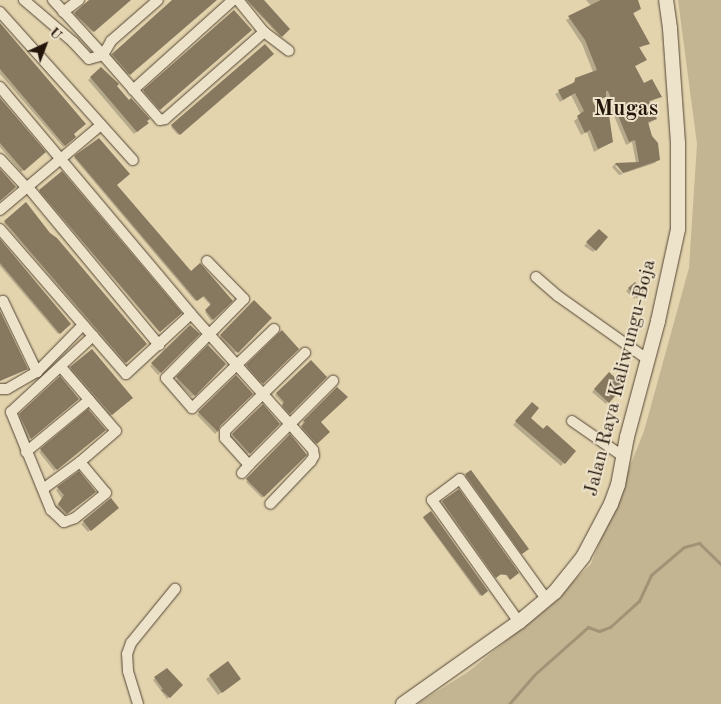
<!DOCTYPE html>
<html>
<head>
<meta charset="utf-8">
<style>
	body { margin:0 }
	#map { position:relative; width:721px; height:704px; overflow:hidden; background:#e3d4ae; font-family:"Old Standard TT",serif }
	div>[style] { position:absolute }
	.green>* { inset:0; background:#c3b492 }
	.shadow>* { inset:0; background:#0003 }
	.stream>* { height:3px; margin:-1.5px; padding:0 1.5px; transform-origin:1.5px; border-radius:1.5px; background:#a29377 }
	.building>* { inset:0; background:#877860 }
	.roads { filter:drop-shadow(0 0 1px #544534) drop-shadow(0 0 1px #544534) }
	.minor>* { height:10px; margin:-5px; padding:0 5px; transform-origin:5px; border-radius:5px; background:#ede3ca }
	.secondary>* { height:14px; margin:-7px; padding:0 7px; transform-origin:7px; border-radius:7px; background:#ede3ca }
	span { translate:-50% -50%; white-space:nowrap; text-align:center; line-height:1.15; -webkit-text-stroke:4px #ede3ca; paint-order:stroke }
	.street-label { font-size:20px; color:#24150b }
	.quarter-label { font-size:22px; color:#24150b; font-weight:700 }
	.north { position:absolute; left:20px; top:20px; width:50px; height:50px; -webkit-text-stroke:4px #ede3ca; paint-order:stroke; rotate:43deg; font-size:14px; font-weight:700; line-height:20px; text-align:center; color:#24150b }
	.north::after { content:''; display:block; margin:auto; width:18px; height:22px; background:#24150b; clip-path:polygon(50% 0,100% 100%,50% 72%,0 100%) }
</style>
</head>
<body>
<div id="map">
	<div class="green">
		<div style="clip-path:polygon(678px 0,721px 0,721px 704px,417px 704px,468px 672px,545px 609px,591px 564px,644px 431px,689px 268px,697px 144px)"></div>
	</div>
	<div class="shadow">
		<div style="clip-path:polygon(91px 0,130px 0,92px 32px,74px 15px)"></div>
		<div style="clip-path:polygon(175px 0,215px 0,127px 76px,110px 56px,112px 54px)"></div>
		<div style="clip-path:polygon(246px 0,262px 0,289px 29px,280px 37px)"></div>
		<div style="clip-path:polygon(586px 0,637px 0,640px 9px,633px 14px,649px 43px,639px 48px,645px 60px,634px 67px,644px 85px,661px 96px,648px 103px,656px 119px,648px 124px,658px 159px,655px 163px,625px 173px,618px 166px,615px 166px,623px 174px,619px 175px,612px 167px,615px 164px,636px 163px,632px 142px,626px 145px,606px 96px,592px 103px,612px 142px,594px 152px,587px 132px,581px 135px,574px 121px,581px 115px,571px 95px,560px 102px,555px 94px,572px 85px,575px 79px,593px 72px,582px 44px,566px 20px,591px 6px)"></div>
		<div style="clip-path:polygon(234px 12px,251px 30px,159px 110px,143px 92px)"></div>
		<div style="clip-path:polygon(0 24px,75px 137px,63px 147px,0 74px)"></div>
		<div style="clip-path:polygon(265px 45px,272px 54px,178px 135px,171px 127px)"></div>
		<div style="clip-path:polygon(101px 69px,147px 123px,134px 134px,88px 80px)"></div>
		<div style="clip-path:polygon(0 100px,44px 152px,21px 172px,0 147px)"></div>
		<div style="clip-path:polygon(99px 140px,116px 185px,191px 272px,231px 300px,211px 321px,205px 312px,211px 306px,202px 296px,195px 301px,74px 158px)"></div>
		<div style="clip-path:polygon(61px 173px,180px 313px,159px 332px,39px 192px)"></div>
		<div style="clip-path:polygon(26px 203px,49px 233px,146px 344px,124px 363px,4px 223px)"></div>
		<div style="clip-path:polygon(599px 231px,606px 238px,593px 252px,584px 246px)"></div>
		<div style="clip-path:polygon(0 242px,70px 324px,58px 334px,0 266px)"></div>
		<div style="clip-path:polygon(635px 283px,642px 291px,634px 299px,626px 291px)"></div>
		<div style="clip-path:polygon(254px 302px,270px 318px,235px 353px,219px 338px)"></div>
		<div style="clip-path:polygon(190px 327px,198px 334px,158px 375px,150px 366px)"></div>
		<div style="clip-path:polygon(282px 332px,298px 349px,260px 384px,246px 368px)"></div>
		<div style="clip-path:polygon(208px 347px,225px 364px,192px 397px,175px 381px)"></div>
		<div style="clip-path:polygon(311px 361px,326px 377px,288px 415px,281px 407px,284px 405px,275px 395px)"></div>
		<div style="clip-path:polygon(71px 368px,131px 398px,109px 417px,69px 371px)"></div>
		<div style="clip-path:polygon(609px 374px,622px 386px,606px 404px,592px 392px)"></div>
		<div style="clip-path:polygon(236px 377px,217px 432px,215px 434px,197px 415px)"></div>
		<div style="clip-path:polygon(60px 378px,75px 401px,28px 440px,18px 417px)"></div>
		<div style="clip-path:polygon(337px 389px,320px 422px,328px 432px,314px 445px,300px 429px,304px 425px,302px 423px)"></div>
		<div style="clip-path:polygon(532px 404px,529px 418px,574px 451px,561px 466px,513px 425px)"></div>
		<div style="clip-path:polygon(262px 406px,279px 424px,247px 455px,230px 437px)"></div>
		<div style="clip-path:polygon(102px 433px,54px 471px,39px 452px,41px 450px)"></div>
		<div style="clip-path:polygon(290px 436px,304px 456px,262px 498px,246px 482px)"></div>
		<div style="clip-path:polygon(471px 472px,527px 549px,521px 554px,465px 476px)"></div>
		<div style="clip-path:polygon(78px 473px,92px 495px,64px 515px,56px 507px,62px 499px,56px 490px)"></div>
		<div style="clip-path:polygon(458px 490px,517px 573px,509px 579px,506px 575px,499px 575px,495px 578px,441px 503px)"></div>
		<div style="clip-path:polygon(115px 510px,88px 532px,81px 524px,84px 522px)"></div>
		<div style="clip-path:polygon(431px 513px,487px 591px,480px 596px,423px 518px)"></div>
		<div style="clip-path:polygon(167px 669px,182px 685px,167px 699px,153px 680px)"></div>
		<div style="clip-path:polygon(210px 676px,236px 682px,218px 695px,206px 679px)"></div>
	</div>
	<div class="stream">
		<div style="left:509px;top:704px;width:38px;rotate:-49deg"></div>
		<div style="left:534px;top:675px;width:72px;rotate:-41.6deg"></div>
		<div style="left:588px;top:627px;width:12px;rotate:20deg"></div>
		<div style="left:599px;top:631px;width:12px;rotate:-20deg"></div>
		<div style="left:610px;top:627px;width:39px;rotate:-42deg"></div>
		<div style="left:639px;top:601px;width:29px;rotate:-65deg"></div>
		<div style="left:651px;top:575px;width:43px;rotate:-40.3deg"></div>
		<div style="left:684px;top:547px;width:16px;rotate:-15deg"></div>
		<div style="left:699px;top:543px;width:30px;rotate:44deg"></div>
	</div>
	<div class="building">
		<div style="clip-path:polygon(89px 0,131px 0,94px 32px,74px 13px)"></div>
		<div style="clip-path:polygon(172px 0,217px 0,130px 75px,112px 54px)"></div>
		<div style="clip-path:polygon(247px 0,264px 0,290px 29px,282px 37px)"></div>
		<div style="clip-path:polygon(601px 0,638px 0,641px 9px,633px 13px,650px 44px,639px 47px,647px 60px,635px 66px,644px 83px,652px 79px,662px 97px,649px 101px,657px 119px,648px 122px,652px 136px,658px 143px,660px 160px,623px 173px,615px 163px,639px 162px,635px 140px,629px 142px,608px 91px,606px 91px,606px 97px,593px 102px,601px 117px,609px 115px,613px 142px,598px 149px,590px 130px,585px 133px,577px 116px,584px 111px,575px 93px,563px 100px,558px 90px,575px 82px,575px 78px,597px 70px,585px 40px,568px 16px)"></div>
		<div style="clip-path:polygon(234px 10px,252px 30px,160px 110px,143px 90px)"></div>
		<div style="clip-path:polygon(0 23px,86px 124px,74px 134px,76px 137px,65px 146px,0 69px)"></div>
		<div style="clip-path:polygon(265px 44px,274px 54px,180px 135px,171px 125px)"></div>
		<div style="clip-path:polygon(101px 67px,119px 84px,117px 86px,129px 100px,131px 98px,150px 119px,147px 121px,149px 123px,137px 132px,90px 77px)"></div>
		<div style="clip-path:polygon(0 98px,46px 152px,24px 171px,0 143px)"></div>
		<div style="clip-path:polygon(99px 138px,130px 174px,117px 185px,191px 271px,200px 263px,233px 301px,213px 320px,205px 310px,211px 304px,204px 296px,197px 301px,74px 156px)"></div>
		<div style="clip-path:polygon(0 169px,16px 187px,0 201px)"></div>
		<div style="clip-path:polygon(62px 171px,182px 313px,160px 332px,39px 190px)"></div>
		<div style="clip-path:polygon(26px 202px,50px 233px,57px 238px,147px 344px,126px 363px,4px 221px)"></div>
		<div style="clip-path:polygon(599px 229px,608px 237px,596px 251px,586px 242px)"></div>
		<div style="clip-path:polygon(0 239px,71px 324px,60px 334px,0 263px)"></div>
		<div style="clip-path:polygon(635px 282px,644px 291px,637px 298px,628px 288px)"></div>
		<div style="clip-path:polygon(254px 300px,272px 318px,238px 353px,220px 335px)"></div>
		<div style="clip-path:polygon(0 311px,28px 369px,0 381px)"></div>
		<div style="clip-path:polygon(190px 325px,200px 334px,161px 373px,151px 363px)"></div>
		<div style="clip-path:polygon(282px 330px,299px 349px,263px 384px,246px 365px)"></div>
		<div style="clip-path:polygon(208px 345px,226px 364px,195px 396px,176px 377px)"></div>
		<div style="clip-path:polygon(92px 349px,133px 398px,112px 415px,70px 367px)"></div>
		<div style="clip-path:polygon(311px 360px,327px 377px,290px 414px,282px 405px,284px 402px,276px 393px)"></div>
		<div style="clip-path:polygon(609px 372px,624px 386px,609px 403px,594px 389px)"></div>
		<div style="clip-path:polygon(236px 375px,253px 394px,220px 426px,218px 432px,198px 412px)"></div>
		<div style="clip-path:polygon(60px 376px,79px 399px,31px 439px,19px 414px)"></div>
		<div style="clip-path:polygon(337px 387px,348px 397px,321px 422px,330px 432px,317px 444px,301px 426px,305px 422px,303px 421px)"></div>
		<div style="clip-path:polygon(532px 402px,539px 408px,531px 418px,543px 429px,547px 425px,576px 451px,565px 464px,515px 421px)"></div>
		<div style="clip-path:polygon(263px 404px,280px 424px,250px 454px,232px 434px)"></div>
		<div style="clip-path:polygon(88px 409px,106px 430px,57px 470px,40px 449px)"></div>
		<div style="clip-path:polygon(290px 434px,307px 455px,264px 497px,246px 479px)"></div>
		<div style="clip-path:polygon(471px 470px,529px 549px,522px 554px,465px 474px)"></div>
		<div style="clip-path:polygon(79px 471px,96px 492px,67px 514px,58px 504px,64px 495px,57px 487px)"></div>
		<div style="clip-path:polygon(459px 489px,519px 573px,510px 580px,507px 575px,501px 574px,496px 578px,442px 501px)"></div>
		<div style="clip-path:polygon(111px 498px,119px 508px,91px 531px,83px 521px)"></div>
		<div style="clip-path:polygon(431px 511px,488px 591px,482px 596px,423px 517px)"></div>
		<div style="clip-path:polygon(228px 661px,241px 679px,222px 693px,209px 675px)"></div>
		<div style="clip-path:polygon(167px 668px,183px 685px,170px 698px,161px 690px,163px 689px,154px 677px)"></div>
	</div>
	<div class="roads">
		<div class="minor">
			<div style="left:24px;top:0;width:65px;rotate:40.6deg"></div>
			<div style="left:73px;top:42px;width:23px;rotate:47deg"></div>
			<div style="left:89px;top:59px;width:15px;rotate:-16deg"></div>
			<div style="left:103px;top:55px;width:86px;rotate:48.8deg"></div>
			<div style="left:160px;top:120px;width:5px;rotate:-11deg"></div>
			<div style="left:165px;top:119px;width:132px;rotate:-41.3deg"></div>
			<div style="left:53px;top:0;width:74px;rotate:47.7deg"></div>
			<div style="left:103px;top:55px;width:16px;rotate:-60deg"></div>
			<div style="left:111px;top:41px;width:62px;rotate:-41.1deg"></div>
			<div style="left:238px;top:0;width:41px;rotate:50.9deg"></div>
			<div style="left:264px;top:32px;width:31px;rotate:37deg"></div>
			<div style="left:0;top:12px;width:199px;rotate:48.1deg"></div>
			<div style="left:63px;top:12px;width:20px;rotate:-37deg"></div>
			<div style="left:0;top:87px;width:297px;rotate:49.9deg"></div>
			<div style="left:191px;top:314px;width:183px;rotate:48.1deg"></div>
			<div style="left:313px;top:450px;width:6px;rotate:81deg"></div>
			<div style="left:314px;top:456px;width:6px;rotate:121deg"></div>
			<div style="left:311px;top:461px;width:59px;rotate:133.6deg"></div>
			<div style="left:133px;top:90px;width:135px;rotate:-42deg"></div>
			<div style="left:0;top:159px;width:38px;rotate:47deg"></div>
			<div style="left:27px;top:186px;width:207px;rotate:50.3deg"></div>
			<div style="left:0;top:210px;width:132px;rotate:-40.1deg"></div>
			<div style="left:0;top:229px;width:192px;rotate:49deg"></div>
			<div style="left:126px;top:374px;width:88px;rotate:-42.7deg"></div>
			<div style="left:207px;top:261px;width:53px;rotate:45.8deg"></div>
			<div style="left:244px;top:299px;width:111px;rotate:134.6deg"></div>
			<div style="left:166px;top:378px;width:40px;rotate:49deg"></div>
			<div style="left:192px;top:408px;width:114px;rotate:-43.9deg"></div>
			<div style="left:536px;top:277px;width:29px;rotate:41deg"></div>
			<div style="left:558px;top:296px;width:109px;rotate:35.3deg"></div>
			<div style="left:0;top:302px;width:3px;rotate:-18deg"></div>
			<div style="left:3px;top:301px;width:79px;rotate:64.4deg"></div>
			<div style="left:61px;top:367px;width:84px;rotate:49.3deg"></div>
			<div style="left:116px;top:431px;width:48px;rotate:139.3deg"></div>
			<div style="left:80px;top:462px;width:40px;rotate:50deg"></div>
			<div style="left:106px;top:493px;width:40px;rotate:141deg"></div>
			<div style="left:75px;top:518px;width:12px;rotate:160deg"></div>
			<div style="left:64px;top:522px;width:18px;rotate:-137deg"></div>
			<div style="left:51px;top:510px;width:106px;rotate:-112.2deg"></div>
			<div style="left:11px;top:412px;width:112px;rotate:-42.8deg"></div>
			<div style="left:0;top:389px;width:7px"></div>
			<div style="left:7px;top:389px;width:34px;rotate:-30deg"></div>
			<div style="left:37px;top:372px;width:66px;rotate:-45.6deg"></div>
			<div style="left:572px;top:421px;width:63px;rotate:34.7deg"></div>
			<div style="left:26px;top:452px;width:82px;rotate:-39.5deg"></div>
			<div style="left:249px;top:465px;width:119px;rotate:-45deg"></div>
			<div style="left:242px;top:473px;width:11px;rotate:-49deg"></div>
			<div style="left:249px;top:465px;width:36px;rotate:-132deg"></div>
			<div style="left:225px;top:438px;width:7px;rotate:-90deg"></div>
			<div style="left:225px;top:431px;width:112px;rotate:-44.3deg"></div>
			<div style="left:43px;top:489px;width:46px;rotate:-36.1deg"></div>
			<div style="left:519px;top:622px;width:150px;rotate:-125.5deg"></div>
			<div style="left:432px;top:500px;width:35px;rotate:-37deg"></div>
			<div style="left:460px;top:479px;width:149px;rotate:54.3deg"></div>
			<div style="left:138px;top:704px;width:34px;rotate:-107deg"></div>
			<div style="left:128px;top:671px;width:17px;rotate:-93deg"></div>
			<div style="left:127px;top:654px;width:12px;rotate:-70deg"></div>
			<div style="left:131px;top:643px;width:70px;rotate:-50.8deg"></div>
		</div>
		<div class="secondary">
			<div style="left:403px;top:704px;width:142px;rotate:-35.3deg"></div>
			<div style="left:519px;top:622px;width:47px;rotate:-39.8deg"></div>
			<div style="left:555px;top:592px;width:45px;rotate:-51.3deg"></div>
			<div style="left:583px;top:557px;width:60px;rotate:-62.2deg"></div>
			<div style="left:611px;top:504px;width:20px;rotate:-70deg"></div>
			<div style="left:618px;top:485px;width:49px;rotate:-79.4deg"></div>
			<div style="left:627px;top:437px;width:120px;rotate:-75deg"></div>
			<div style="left:658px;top:321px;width:94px;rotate:-77.7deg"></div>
			<div style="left:678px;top:229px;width:86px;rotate:-90deg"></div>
			<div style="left:678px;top:143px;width:115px;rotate:-94deg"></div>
			<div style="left:670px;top:28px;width:28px;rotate:-98deg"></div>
		</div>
	</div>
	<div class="street-label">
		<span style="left:621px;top:378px;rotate:-76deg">Jalan Raya Kaliwungu-Boja</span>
	</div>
	<div class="quarter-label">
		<span style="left:626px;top:110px">Mugas</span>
	</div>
	<div class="north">U</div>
</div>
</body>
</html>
